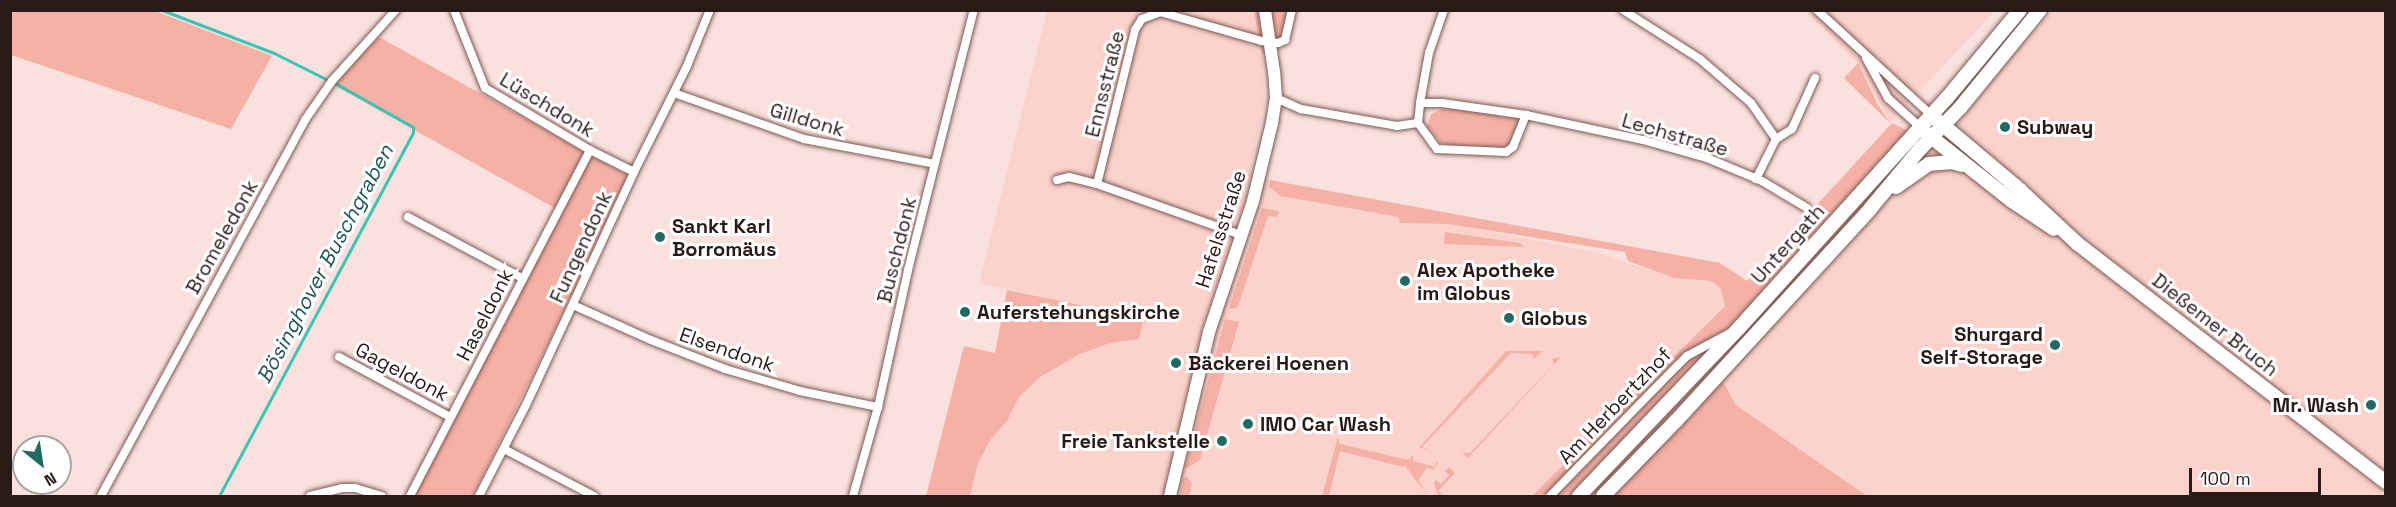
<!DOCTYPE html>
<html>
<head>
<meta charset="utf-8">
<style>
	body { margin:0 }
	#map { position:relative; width:2396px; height:507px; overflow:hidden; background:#fae1dd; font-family:"Space Grotesk",sans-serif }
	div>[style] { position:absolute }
	.built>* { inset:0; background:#fbd3cc }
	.green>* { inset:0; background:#f6b1a6 }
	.stream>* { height:3px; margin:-1.5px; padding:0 1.5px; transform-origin:1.5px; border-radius:1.5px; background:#39c4b5 }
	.roads { filter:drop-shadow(0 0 2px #7c5953) drop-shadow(0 0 2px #7c5953) }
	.minor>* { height:8px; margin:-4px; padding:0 4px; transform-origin:4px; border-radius:4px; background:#fff }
	.secondary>* { height:12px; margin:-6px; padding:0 6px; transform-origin:6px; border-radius:6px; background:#fff }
	.primary>* { height:14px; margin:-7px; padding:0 7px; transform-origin:7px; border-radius:7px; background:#fff }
	.dots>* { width:16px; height:16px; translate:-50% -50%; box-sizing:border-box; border:3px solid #fff; border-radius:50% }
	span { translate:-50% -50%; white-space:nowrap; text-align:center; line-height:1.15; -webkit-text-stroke:6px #fff; paint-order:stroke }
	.street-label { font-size:20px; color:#291a18 }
	.poi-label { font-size:20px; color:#291a18; font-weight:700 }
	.left { translate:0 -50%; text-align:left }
	.right { translate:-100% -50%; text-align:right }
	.water-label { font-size:21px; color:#1e5650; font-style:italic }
	.frame { position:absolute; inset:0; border:12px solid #291a18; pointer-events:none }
	.north { position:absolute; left:12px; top:435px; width:60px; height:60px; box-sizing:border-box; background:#fff; border:2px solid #a9a3a3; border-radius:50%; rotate:150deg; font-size:16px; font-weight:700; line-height:24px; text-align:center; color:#291a18 }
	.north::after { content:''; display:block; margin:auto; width:21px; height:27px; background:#216a62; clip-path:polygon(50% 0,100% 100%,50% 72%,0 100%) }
	.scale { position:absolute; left:2189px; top:468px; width:132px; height:27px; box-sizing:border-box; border:3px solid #291a18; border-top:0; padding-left:8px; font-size:18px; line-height:21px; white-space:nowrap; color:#291a18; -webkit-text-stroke:4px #fff; paint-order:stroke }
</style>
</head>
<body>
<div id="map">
	<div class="built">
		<div style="clip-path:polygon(1047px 11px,1254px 11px,1262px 54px,1265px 104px,1250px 170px,1270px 180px,1272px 187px,1598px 253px,1674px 278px,1711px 281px,1721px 289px,1725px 305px,1532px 496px,956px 496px,999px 399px,1143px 318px,979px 283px)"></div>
		<div style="clip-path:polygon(1805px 11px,1995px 11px,1890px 123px,1858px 63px)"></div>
		<div style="clip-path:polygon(2053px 11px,2385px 11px,2385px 496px,1867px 496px,1736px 405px,1723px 382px)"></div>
	</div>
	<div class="green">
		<div style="clip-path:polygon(155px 11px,272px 56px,231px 129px,11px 55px,11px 11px)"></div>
		<div style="clip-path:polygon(1254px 11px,1294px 11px,1287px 43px,1262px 54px)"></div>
		<div style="clip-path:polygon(379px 37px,630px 177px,473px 496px,413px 496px,560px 211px,332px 84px)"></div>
		<div style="clip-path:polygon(1858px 63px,1877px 103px,1890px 123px,1844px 78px)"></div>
		<div style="clip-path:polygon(1445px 108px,1513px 116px,1518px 119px,1519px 124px,1508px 146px,1499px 149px,1450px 146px,1440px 142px,1427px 127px,1431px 114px)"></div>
		<div style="clip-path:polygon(1892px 123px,1936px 145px,1723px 382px,1736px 405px,1867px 496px,1532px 496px,1725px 306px,1721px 289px,1711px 281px,1674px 278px,1628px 261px,1625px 252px,1448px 224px,1400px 223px,1399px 217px,1281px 196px,1269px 187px,1270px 180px,1720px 263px,1747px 281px)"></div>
		<div style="clip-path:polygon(1262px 208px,1279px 211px,1277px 217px,1268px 216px,1238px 307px,1232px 309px,1229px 308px)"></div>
		<div style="clip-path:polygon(1445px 232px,1520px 243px,1524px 247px,1444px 244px)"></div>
		<div style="clip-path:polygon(1007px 290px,1144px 318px,1139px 339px,1110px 343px,1080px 354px,1040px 377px,1019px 397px,1007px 421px,991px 439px,978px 463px,970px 496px,926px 496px,964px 346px,995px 353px)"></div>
		<div style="clip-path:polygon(1225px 319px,1239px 322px,1200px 460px,1187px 468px,1185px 467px)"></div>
		<div style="clip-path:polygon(1506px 351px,1543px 351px,1534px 359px,1532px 354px,1511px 353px,1422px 447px,1428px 449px,1419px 448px)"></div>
		<div style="clip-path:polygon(1561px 357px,1468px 458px,1462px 453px,1470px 453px,1554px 364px,1552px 359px)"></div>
		<div style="clip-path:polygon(1338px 437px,1340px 444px,1408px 460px,1413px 455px,1413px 461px,1435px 467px,1437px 461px,1438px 464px,1433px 470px,1427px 467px,1418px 481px,1430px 496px,1416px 481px,1405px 465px,1403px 467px,1340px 451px,1329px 496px,1322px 496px)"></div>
		<div style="clip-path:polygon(1449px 467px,1455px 473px,1438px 491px,1444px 496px,1438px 496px,1434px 483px,1436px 480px,1441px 484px,1449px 475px,1445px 471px)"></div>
		<div style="clip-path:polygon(1187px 477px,1192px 484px,1189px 496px,1180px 496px,1183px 478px)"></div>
	</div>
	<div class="stream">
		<div style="left:162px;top:10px;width:120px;rotate:21deg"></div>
		<div style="left:274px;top:53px;width:58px;rotate:26.6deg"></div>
		<div style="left:219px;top:496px;width:412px;rotate:-61.9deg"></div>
		<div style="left:413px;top:132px;width:5px;rotate:-90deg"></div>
		<div style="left:413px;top:127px;width:92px;rotate:-150.6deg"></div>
	</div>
	<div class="roads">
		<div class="minor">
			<div style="left:454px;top:10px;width:84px;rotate:68.3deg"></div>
			<div style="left:485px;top:88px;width:122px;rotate:30.6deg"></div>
			<div style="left:590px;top:150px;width:49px;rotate:26.6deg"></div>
			<div style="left:1623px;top:10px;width:91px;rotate:32.5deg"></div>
			<div style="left:1700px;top:59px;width:67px;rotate:40.8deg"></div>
			<div style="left:1751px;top:103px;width:44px;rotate:55.2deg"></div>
			<div style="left:1776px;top:139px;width:45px;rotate:116.6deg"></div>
			<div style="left:1817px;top:10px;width:155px;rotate:42.6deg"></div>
			<div style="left:1866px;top:58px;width:46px;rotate:61.2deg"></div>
			<div style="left:1888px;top:98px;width:43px;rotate:42.2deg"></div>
			<div style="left:674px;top:93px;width:138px;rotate:19.5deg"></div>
			<div style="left:804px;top:139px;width:133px;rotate:10.8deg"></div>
			<div style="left:1276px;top:98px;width:27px;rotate:24deg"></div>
			<div style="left:1301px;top:109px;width:97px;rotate:10deg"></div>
			<div style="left:1397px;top:126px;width:21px;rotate:-8deg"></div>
			<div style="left:1418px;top:123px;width:20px;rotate:-84deg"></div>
			<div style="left:1420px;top:103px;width:22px"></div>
			<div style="left:1442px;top:103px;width:85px;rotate:8.1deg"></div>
			<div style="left:1526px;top:115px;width:120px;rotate:12.1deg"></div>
			<div style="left:1643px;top:140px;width:66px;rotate:15.7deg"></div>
			<div style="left:1707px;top:158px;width:60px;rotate:22.7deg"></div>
			<div style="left:1762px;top:181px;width:52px;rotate:31deg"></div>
			<div style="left:1420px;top:103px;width:51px;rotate:-79.8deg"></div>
			<div style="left:1429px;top:53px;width:46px;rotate:-70.8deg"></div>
			<div style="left:1418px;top:123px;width:32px;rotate:54deg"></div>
			<div style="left:1437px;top:149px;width:69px;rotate:2.5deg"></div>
			<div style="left:1506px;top:152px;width:9px;rotate:-36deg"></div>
			<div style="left:1513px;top:147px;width:35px;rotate:-68deg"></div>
			<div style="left:1776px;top:139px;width:19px;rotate:-32deg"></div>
			<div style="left:1792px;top:129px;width:56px;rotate:-65.7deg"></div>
			<div style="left:1057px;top:180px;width:12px;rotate:-14deg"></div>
			<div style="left:1069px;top:177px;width:29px;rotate:14deg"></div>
			<div style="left:408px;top:217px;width:129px;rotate:28.2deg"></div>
			<div style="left:1241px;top:235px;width:153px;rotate:-160.5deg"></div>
			<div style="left:1097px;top:184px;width:159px;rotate:-76.1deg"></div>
			<div style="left:1135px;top:30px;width:13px;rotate:-58deg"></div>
			<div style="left:1142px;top:19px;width:19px;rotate:-21deg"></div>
			<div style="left:1160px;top:12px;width:106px;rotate:15.9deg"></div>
			<div style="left:1262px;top:41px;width:16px;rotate:7deg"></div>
			<div style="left:1278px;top:43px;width:8px;rotate:-23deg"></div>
			<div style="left:1285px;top:40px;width:31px;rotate:-77deg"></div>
			<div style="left:573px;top:305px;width:85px;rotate:24.2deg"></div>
			<div style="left:651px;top:340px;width:79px;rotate:21.4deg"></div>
			<div style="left:725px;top:369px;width:78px;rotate:16.3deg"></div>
			<div style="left:800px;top:391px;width:80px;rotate:11.6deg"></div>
			<div style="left:339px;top:357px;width:126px;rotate:28.4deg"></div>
			<div style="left:504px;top:449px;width:102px;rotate:27.6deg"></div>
			<div style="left:101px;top:496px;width:428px;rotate:-61.5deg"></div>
			<div style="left:305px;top:120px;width:47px;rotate:-55.3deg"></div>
			<div style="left:332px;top:81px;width:96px;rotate:-48deg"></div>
			<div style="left:310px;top:496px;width:33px;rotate:-14deg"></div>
			<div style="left:342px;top:488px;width:13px"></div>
			<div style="left:355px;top:488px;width:28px;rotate:17deg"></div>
			<div style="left:410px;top:496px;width:390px;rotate:-62.5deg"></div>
			<div style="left:479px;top:496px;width:102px;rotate:-62.7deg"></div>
			<div style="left:526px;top:405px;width:257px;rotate:-65.1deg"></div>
			<div style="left:634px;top:172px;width:119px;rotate:-63.4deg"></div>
			<div style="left:687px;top:66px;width:61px;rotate:-67.7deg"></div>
			<div style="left:853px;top:496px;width:92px;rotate:-74.3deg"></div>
			<div style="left:878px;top:407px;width:140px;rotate:-77.6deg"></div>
			<div style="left:908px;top:270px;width:268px;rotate:-75.8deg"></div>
			<div style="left:1550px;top:496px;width:182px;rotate:-45.7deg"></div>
			<div style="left:1677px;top:366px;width:14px;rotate:-45deg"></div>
			<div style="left:1687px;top:356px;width:47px;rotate:-28.2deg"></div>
		</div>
		<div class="secondary">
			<div style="left:1170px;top:496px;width:169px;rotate:-76.6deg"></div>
			<div style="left:1209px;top:332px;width:138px;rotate:-71.4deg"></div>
			<div style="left:1253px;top:201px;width:80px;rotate:-76.3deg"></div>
			<div style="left:1272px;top:123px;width:25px;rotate:-81deg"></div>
			<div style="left:1276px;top:98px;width:26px;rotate:-94deg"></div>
			<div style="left:1274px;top:72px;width:63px;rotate:-98.3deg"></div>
		</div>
		<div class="primary">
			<div style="left:1937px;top:120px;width:109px;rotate:40.1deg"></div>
			<div style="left:2020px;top:190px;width:79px;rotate:43deg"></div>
			<div style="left:2078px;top:244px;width:389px;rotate:37.7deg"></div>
			<div style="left:1926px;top:133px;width:110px;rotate:38.3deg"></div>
			<div style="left:2012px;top:201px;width:50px;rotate:33.7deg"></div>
			<div style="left:1896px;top:187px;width:40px;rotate:-34.9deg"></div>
			<div style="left:1929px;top:164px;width:23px;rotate:-5deg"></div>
			<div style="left:1952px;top:162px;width:10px;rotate:17deg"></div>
			<div style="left:1579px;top:496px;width:232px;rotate:-46.4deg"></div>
			<div style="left:1739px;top:328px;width:310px;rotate:-47.9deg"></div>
			<div style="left:1947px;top:98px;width:114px;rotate:-50.3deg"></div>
			<div style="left:1603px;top:496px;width:105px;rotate:-45.8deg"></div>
			<div style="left:1676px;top:421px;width:287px;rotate:-47.5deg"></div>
			<div style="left:1870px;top:209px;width:78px;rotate:-50.2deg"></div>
			<div style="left:1920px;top:149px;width:57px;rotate:-45.7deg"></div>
			<div style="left:1960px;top:108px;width:127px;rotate:-50.8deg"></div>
		</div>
	</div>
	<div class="dots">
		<div style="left:2005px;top:127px;background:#216a62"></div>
		<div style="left:660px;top:237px;background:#216a62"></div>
		<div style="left:1405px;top:281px;background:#216a62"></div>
		<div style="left:965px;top:312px;background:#216a62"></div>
		<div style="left:1509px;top:318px;background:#216a62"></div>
		<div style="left:2055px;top:345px;background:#216a62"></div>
		<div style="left:1176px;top:363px;background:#216a62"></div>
		<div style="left:2371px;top:405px;background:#216a62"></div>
		<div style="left:1248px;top:424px;background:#216a62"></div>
		<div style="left:1222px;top:441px;background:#216a62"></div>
	</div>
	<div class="street-label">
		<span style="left:1105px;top:84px;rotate:-76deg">Ennsstraße</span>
		<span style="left:547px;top:105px;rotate:31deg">Lüschdonk</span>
		<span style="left:807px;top:120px;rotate:16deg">Gilldonk</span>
		<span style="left:1675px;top:135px;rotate:16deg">Lechstraße</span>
		<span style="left:1221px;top:229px;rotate:-72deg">Hafelsstraße</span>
		<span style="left:222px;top:237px;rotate:-61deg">Bromeledonk</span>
		<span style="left:1788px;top:244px;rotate:-48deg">Untergath</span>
		<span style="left:581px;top:247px;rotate:-65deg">Fungendonk</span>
		<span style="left:897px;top:250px;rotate:-76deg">Buschdonk</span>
		<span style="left:485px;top:315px;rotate:-63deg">Haseldonk</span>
		<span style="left:2215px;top:325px;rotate:38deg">Dießemer Bruch</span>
		<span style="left:727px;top:350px;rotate:19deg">Elsendonk</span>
		<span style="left:402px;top:372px;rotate:28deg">Gageldonk</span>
		<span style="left:1615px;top:406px;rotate:-46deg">Am Herbertzhof</span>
	</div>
	<div class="poi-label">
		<span class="left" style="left:2017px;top:127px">Subway</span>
		<span class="left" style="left:672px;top:238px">Sankt Karl<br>Borromäus</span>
		<span class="left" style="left:1417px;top:282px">Alex Apotheke<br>im Globus</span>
		<span class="left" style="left:977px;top:312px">Auferstehungskirche</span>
		<span class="left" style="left:1521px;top:318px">Globus</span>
		<span class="right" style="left:2043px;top:346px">Shurgard<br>Self-Storage</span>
		<span class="left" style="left:1188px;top:363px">Bäckerei Hoenen</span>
		<span class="right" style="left:2359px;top:405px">Mr. Wash</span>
		<span class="left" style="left:1260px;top:424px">IMO Car Wash</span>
		<span class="right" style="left:1210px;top:441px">Freie Tankstelle</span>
	</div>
	<div class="water-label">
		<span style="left:325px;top:264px;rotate:-62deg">Bösinghover Buschgraben</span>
	</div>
	<div class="frame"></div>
	<div class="north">N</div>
	<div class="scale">100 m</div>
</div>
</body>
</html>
